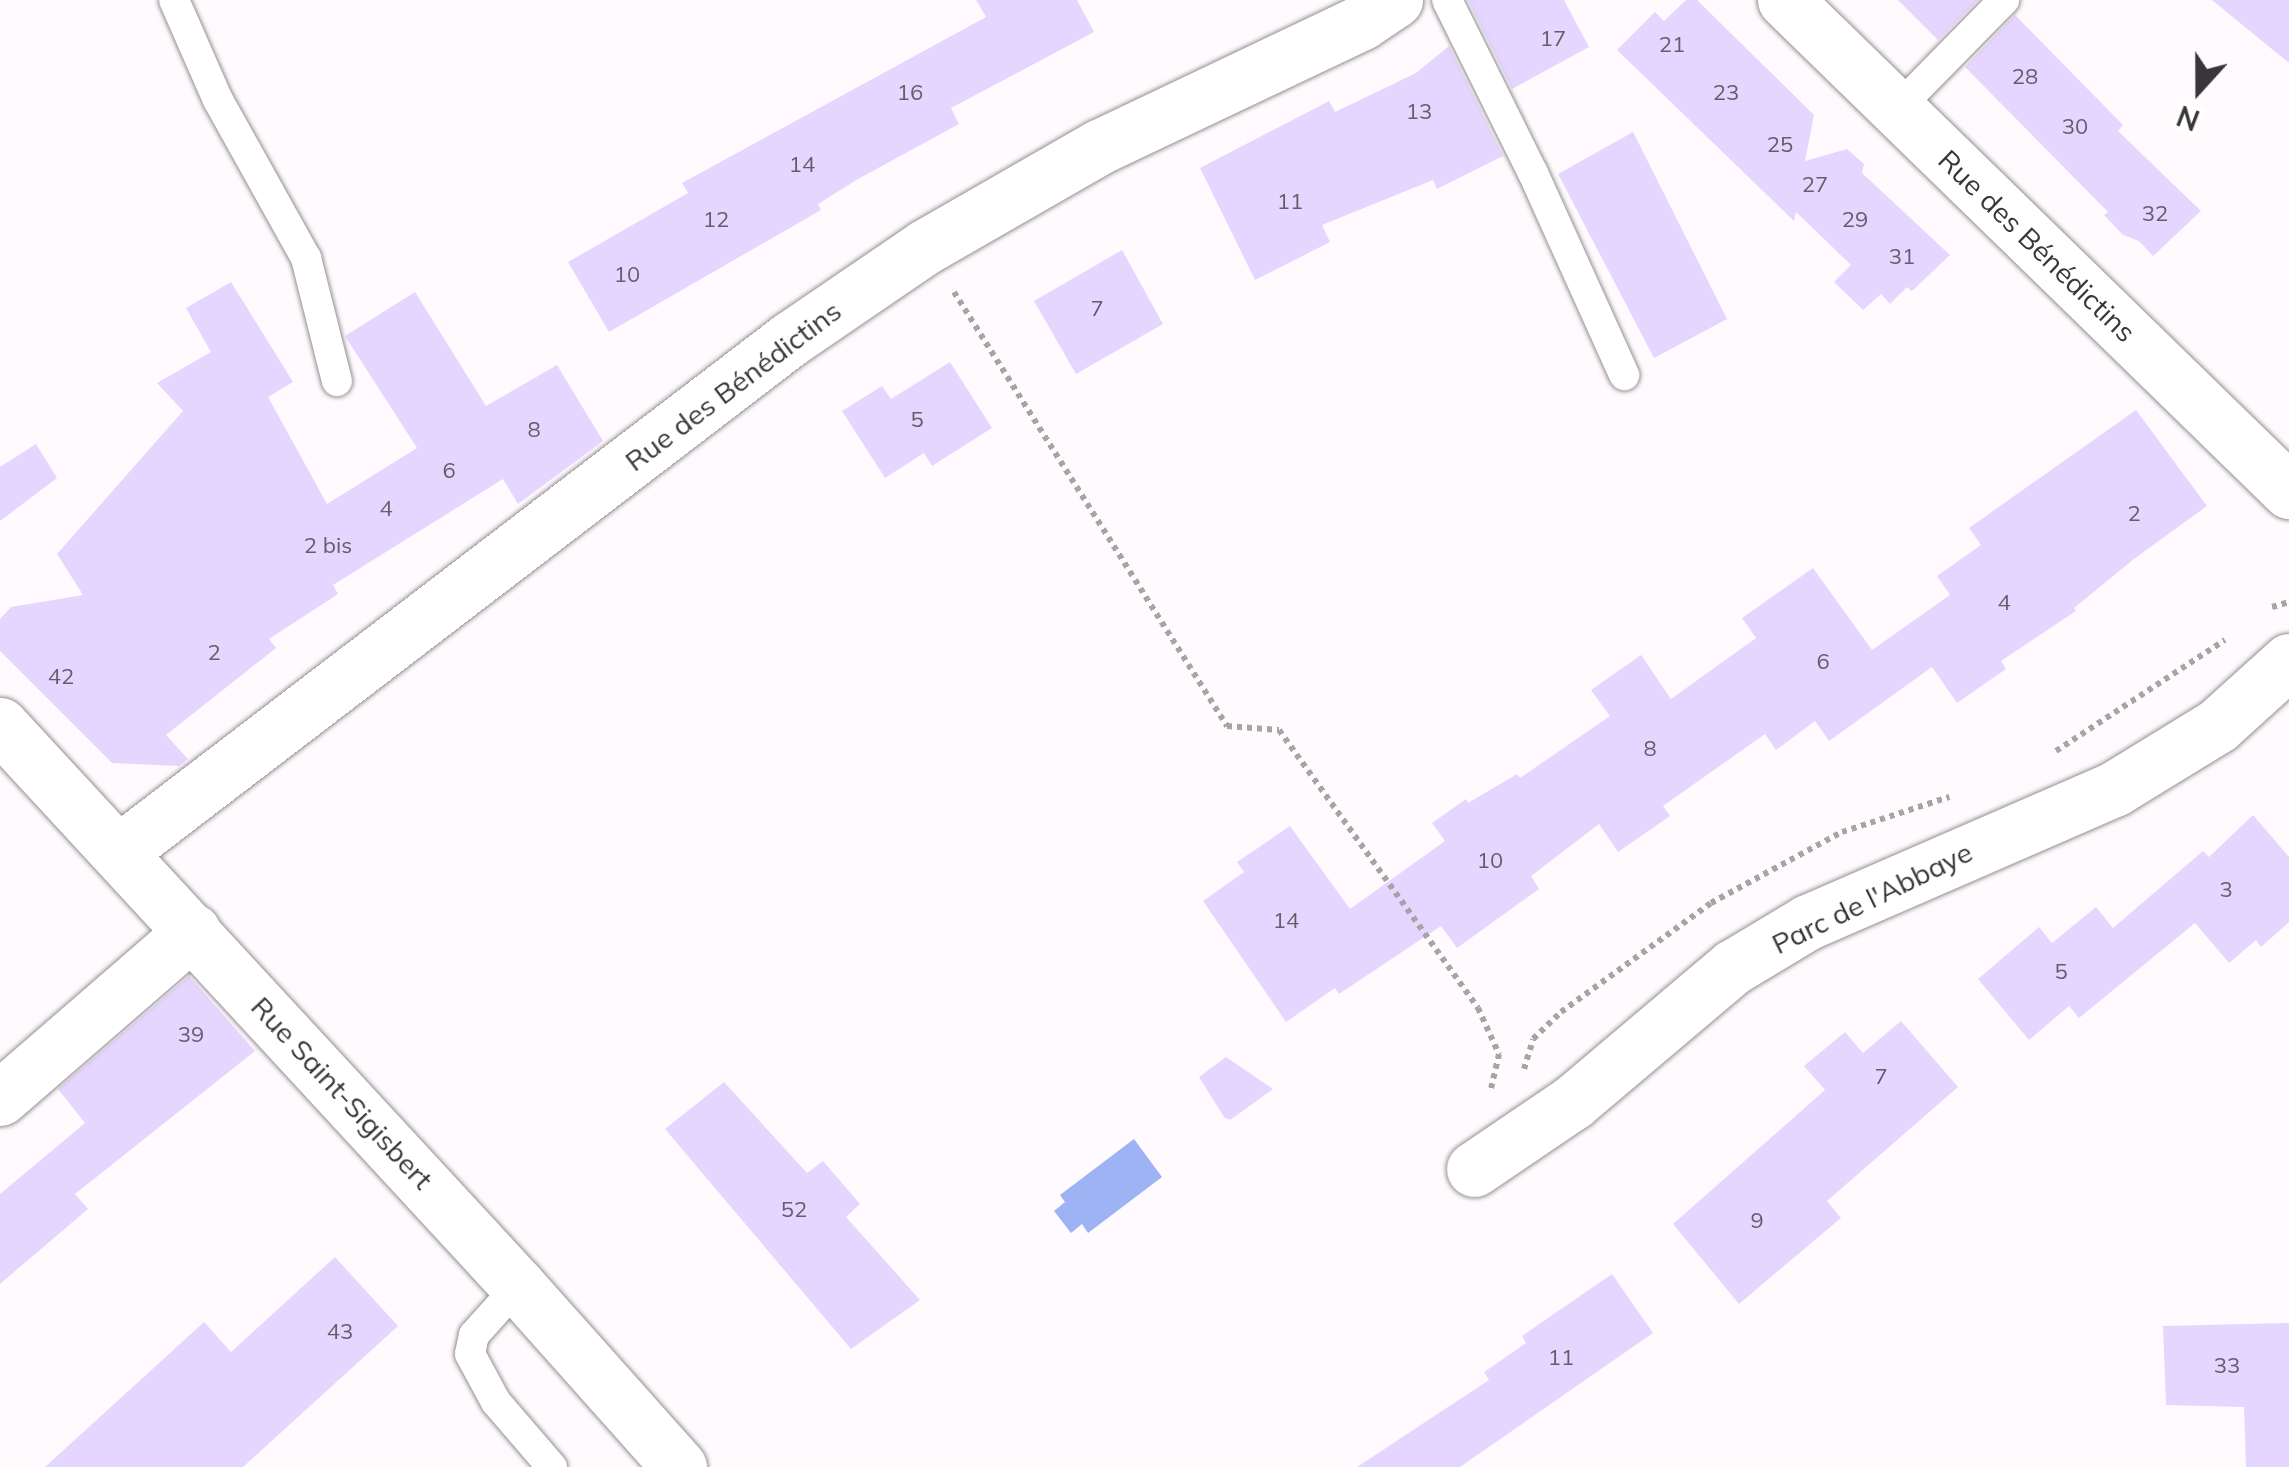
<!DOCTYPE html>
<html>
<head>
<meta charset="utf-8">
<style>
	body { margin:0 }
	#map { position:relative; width:2289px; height:1467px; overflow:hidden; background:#fffafd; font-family:Mulish,sans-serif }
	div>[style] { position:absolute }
	.water>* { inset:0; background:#9db3f3 }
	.building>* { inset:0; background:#e5d6ff }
	.path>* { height:6px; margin-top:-3px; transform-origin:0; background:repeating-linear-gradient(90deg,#a7a4a6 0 5px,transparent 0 10px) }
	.roads { filter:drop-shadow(0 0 2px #948f92) drop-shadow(0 0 2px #948f92) }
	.lane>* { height:30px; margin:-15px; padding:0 15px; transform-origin:15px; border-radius:15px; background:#fff }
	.street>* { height:55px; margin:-27.5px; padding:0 27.5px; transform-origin:27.5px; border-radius:27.5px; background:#fff }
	span { translate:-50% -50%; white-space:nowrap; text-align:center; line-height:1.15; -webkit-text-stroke:10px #fff; paint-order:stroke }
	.number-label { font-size:22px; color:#635e6a }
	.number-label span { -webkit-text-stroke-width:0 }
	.street-label { font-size:28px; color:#383638 }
	.north { position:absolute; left:2149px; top:40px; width:100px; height:100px; -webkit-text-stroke:8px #fff; paint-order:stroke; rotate:201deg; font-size:28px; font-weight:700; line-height:40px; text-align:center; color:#383638 }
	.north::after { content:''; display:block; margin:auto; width:35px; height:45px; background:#383638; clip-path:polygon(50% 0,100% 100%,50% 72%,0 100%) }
</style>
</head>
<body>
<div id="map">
	<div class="water">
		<div style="clip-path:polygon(1134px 1139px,1162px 1177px,1088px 1233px,1082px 1224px,1071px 1233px,1054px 1211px,1065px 1202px,1060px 1195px)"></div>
	</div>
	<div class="building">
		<div style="clip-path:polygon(976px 0,1077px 0,1094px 32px,951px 108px,959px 124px,858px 179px,818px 204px,821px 210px,609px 332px,568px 262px,688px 193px,682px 183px,986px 17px)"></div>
		<div style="clip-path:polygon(1468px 0,1564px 0,1589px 47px,1512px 89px)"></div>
		<div style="clip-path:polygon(1686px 0,1697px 0,1814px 115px,1805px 161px,1847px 149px,1864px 164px,1862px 173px,1950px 255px,1912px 291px,1907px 287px,1890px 304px,1881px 294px,1863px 310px,1834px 282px,1851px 265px,1796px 212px,1794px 221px,1617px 50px,1655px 12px,1664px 21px)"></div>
		<div style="clip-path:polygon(1898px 0,1978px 0,1938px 40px)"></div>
		<div style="clip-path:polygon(2212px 0,2289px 0,2289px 63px)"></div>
		<div style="clip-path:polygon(2015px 15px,2123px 125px,2118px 131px,2201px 211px,2153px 256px,2139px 241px,2123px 235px,2104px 215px,2108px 212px,1965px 67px)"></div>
		<div style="clip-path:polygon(1449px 46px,1503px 156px,1437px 189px,1433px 180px,1322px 225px,1330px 242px,1255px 280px,1200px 168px,1329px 101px,1335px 112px,1416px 73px)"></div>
		<div style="clip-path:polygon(1633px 132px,1727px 319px,1654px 358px,1558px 174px)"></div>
		<div style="clip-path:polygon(1122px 250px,1163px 324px,1076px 374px,1034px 301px)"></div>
		<div style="clip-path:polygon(231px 282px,293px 382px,268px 397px,327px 504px,417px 448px,345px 336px,415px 292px,486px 406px,557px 365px,603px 441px,518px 504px,503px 479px,333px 585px,338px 594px,269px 639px,276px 648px,166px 735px,188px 759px,179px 766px,112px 763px,0 651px,0 619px,11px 607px,83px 595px,57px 554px,183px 411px,157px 383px,211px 352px,186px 308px)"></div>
		<div style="clip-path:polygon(950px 362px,992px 428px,932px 466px,924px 453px,885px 478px,842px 411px,882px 386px,891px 399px)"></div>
		<div style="clip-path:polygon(2136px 410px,2207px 506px,2134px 559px,2074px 608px,2076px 611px,2001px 661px,2006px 669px,1957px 703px,1932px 667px,1829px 741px,1815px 721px,1776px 750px,1765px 734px,1663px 806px,1670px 816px,1618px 852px,1599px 824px,1531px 876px,1539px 889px,1457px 948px,1441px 926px,1339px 994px,1335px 988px,1286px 1022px,1203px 901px,1244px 872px,1237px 862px,1290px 826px,1350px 909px,1445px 841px,1432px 823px,1466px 799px,1468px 803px,1517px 774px,1520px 778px,1610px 716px,1591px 690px,1641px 655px,1671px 699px,1756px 638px,1742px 618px,1813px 568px,1872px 650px,1950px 595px,1937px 576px,1981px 545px,1969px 528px)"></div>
		<div style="clip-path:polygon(36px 444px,57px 478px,0 521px,0 467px)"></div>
		<div style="clip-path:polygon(2253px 815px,2289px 857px,2289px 922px,2261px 947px,2256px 940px,2229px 963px,2195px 923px,2079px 1018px,2069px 1006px,2029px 1040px,1978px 979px,2039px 927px,2052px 943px,2096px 907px,2113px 928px,2203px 851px,2209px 857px)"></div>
		<div style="clip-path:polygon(189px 976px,255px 1051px,75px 1194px,88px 1209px,0 1284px,0 1194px,85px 1123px,58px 1089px)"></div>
		<div style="clip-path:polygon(1901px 1021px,1958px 1087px,1827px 1201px,1841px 1218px,1739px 1304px,1673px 1224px,1825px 1090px,1804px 1066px,1845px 1032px,1863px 1053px)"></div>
		<div style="clip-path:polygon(1226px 1057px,1273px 1089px,1230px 1120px,1224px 1117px,1199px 1077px)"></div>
		<div style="clip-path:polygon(724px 1082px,807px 1173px,823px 1161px,860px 1204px,846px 1217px,920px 1300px,851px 1349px,665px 1129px)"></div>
		<div style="clip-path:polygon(335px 1257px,398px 1326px,243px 1467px,45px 1467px,204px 1322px,231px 1352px)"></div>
		<div style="clip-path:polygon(1612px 1274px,1653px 1333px,1460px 1467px,1357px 1467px,1489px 1380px,1484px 1372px,1526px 1343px,1522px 1336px)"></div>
		<div style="clip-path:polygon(2289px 1323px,2289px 1467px,2246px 1467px,2244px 1407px,2166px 1405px,2163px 1326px)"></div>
	</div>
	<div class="path">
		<div style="left:954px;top:292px;width:513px;rotate:57.83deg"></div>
		<div style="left:1227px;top:726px;width:52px;rotate:4.4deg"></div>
		<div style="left:1279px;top:730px;width:342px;rotate:54.4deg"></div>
		<div style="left:1478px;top:1008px;width:51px;rotate:65.5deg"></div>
		<div style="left:1499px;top:1054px;width:36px;rotate:103deg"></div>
		<div style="left:2272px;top:607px;width:18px;rotate:-16deg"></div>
		<div style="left:2056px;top:751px;width:202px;rotate:-33.3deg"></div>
		<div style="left:1524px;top:1069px;width:31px;rotate:-73deg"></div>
		<div style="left:1533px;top:1039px;width:39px;rotate:-44deg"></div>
		<div style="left:1561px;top:1012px;width:185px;rotate:-36deg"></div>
		<div style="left:1711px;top:903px;width:149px;rotate:-28.5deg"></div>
		<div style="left:1842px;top:832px;width:113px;rotate:-18.1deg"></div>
	</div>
	<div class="roads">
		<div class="lane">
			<div style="left:174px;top:0;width:109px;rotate:66.3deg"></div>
			<div style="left:218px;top:100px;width:181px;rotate:60.9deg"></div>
			<div style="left:306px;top:258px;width:127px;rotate:75.9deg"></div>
			<div style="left:1447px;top:0;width:193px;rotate:63.6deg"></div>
			<div style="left:1533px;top:173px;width:222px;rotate:65.7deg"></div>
			<div style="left:1897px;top:109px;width:153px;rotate:-45.5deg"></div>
			<div style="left:518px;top:1286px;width:66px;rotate:131.9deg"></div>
			<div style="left:474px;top:1335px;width:19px;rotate:102deg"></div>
			<div style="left:470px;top:1354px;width:55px;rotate:61.6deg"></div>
			<div style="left:496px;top:1402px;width:86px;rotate:49.3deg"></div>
		</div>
		<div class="street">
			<div style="left:1785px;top:0;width:704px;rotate:44.25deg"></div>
			<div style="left:0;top:725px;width:764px;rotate:47.28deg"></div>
			<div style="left:518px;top:1286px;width:242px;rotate:48.3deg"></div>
			<div style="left:120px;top:851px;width:843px;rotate:-37.39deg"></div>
			<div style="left:790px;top:339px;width:163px;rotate:-34.3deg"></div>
			<div style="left:925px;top:247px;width:201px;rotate:-29.9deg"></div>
			<div style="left:1099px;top:147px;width:291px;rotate:-25.4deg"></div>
			<div style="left:1362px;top:22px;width:40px;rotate:-34deg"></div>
			<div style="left:0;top:1098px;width:255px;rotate:-40.9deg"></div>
			<div style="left:1474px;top:1169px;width:120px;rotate:-34.1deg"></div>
			<div style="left:1573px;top:1102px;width:209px;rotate:-40.2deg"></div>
			<div style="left:1733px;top:967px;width:87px;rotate:-31deg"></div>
			<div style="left:1808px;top:922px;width:334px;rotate:-23.5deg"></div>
			<div style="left:2114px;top:789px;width:121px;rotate:-31.5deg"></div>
			<div style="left:2217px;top:726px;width:97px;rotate:-42.1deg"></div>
		</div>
	</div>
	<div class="number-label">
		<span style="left:1553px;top:39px">17</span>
		<span style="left:1672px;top:45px">21</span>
		<span style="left:2025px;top:77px">28</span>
		<span style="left:910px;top:93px">16</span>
		<span style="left:1726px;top:93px">23</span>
		<span style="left:1419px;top:112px">13</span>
		<span style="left:2075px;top:127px">30</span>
		<span style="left:1780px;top:145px">25</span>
		<span style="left:802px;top:165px">14</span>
		<span style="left:1815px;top:185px">27</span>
		<span style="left:1290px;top:202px">11</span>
		<span style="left:2155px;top:214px">32</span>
		<span style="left:716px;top:220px">12</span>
		<span style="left:1855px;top:220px">29</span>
		<span style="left:1902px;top:257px">31</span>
		<span style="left:627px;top:275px">10</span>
		<span style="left:1097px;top:309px">7</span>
		<span style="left:917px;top:420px">5</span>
		<span style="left:534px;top:430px">8</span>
		<span style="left:449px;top:471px">6</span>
		<span style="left:386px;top:509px">4</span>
		<span style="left:2134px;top:514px">2</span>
		<span style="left:328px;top:546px">2 bis</span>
		<span style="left:2004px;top:603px">4</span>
		<span style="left:214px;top:653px">2</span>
		<span style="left:1823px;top:662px">6</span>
		<span style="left:61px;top:677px">42</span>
		<span style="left:1650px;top:749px">8</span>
		<span style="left:1490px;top:861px">10</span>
		<span style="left:2226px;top:890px">3</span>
		<span style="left:1286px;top:921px">14</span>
		<span style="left:2061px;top:972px">5</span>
		<span style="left:191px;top:1035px">39</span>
		<span style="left:1881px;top:1077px">7</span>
		<span style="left:794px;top:1210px">52</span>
		<span style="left:1757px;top:1221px">9</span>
		<span style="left:340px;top:1332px">43</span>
		<span style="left:1561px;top:1358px">11</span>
		<span style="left:2227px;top:1366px">33</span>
	</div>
	<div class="street-label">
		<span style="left:2037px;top:246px;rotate:44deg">Rue des Bénédictins</span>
		<span style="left:733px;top:386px;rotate:-37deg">Rue des Bénédictins</span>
		<span style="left:1872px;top:898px;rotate:-26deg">Parc de l'Abbaye</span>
		<span style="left:342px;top:1093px;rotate:47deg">Rue Saint-Sigisbert</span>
	</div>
	<div class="north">N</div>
</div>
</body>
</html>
